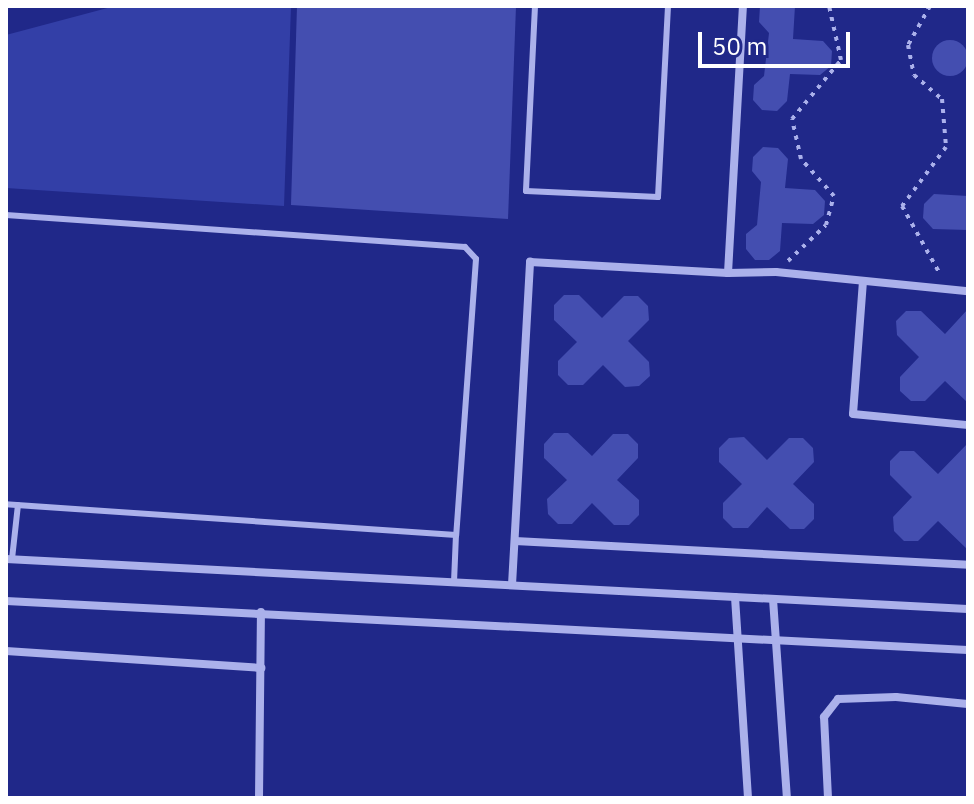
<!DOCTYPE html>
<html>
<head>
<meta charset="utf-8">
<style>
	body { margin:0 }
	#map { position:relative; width:974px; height:804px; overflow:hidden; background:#202889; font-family:"IBM Plex Sans",sans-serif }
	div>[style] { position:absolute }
	.green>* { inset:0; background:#333fa7 }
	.building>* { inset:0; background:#444eb0 }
	.round { border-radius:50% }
	.path>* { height:4px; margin-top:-2px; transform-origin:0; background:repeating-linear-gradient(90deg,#abb1eb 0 4px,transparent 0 10px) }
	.lane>* { height:6px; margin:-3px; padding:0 3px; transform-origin:3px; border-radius:3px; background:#abb1eb }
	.street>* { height:8px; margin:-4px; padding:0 4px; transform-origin:4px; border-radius:4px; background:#abb1eb }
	span { translate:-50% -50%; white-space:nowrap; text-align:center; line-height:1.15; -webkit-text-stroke:6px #202889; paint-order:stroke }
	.frame { position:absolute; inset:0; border:8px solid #fff; pointer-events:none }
	.scale { position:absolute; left:698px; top:32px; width:152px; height:36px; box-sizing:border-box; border:4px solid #fff; border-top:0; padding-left:10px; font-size:24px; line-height:28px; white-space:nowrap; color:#fff; -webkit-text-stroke:6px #202889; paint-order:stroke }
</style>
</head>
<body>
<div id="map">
	<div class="green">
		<div style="clip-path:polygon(115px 6px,291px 6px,284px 206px,6px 188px,6px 35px)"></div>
	</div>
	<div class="building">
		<div style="clip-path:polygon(297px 6px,516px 6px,508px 219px,291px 205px)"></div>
		<div style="clip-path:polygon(760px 6px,795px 6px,793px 39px,823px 41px,832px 51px,831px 66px,820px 75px,790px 74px,787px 101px,777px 111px,762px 110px,753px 100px,754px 85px,764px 76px,769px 33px,759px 22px)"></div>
		<div class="round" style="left:932px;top:40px;width:36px;height:36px"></div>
		<div style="clip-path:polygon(763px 147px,778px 148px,788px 159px,785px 188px,815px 190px,825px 201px,824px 215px,813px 224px,782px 223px,780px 251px,769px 260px,755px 260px,746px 249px,746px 234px,757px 225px,761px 182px,752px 171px,753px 157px)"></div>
		<div style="clip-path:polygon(934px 194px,968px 196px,968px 230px,933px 229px,923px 218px,924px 204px)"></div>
		<div style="clip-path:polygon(564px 295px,579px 295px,602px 318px,624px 296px,638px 296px,648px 306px,649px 320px,628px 341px,649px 362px,650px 376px,639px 386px,625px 387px,603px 365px,583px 385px,568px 385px,558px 375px,558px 361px,577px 342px,554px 320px,554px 305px)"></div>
		<div style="clip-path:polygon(968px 309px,968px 403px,945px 381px,925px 401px,911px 401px,900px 391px,900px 377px,919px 357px,897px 335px,896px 321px,906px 311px,921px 311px,945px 334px)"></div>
		<div style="clip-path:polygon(554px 433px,568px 433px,592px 456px,613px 434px,628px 434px,638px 444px,638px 458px,617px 480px,639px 500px,639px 515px,629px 525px,614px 525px,592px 503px,572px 524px,558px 524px,548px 514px,547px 499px,567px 480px,544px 458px,544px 444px)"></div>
		<div style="clip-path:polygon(744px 437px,767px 460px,789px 438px,803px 438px,813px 448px,814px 462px,793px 484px,814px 504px,814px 519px,804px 529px,790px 529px,767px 507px,748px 528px,733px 528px,723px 518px,723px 503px,742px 484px,719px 462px,719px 448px,729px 438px)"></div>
		<div style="clip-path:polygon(968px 443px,968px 550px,938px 521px,918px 541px,904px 541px,894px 531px,893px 517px,912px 497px,890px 475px,890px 461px,900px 451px,914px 451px,938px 474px)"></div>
	</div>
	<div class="path">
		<div style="left:930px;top:6px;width:45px;rotate:119.4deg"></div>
		<div style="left:908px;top:45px;width:31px;rotate:79deg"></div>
		<div style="left:914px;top:75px;width:37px;rotate:41deg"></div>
		<div style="left:942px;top:99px;width:48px;rotate:85.2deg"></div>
		<div style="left:946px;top:147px;width:74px;rotate:126.7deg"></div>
		<div style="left:902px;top:206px;width:78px;rotate:60.8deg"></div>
		<div style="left:788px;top:261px;width:52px;rotate:-43.5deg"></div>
		<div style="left:826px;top:225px;width:30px;rotate:-75deg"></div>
		<div style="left:834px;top:196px;width:50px;rotate:-131.7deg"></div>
		<div style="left:801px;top:159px;width:41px;rotate:-102.7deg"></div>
		<div style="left:792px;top:119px;width:77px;rotate:-50.3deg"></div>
		<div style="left:841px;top:60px;width:55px;rotate:-102.5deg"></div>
	</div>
	<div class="lane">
		<div style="left:535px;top:6px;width:185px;rotate:92.8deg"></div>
		<div style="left:526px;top:191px;width:132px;rotate:2.6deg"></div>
		<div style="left:658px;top:197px;width:191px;rotate:-87deg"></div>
		<div style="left:6px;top:215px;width:460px;rotate:4deg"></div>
		<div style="left:465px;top:247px;width:16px;rotate:47deg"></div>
		<div style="left:476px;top:259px;width:277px;rotate:94.1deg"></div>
		<div style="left:456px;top:535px;width:451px;rotate:-176.1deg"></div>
		<div style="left:12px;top:559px;width:54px;rotate:-83.7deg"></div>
		<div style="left:454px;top:582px;width:47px;rotate:-87.6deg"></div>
	</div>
	<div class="street">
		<div style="left:728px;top:273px;width:48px;rotate:-1.2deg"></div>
		<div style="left:776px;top:272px;width:193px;rotate:5.7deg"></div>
		<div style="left:863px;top:281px;width:133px;rotate:94.3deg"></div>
		<div style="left:853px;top:414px;width:116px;rotate:5.5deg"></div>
		<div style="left:515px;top:541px;width:454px;rotate:3deg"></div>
		<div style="left:6px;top:559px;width:963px;rotate:2.98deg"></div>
		<div style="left:512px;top:585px;width:324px;rotate:-86.8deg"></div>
		<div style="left:530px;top:262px;width:198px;rotate:3.2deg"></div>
		<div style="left:728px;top:273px;width:267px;rotate:-86.8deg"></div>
		<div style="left:735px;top:597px;width:201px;rotate:86.3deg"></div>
		<div style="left:773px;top:599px;width:199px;rotate:86deg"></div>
		<div style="left:6px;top:601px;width:963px;rotate:2.92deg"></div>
		<div style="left:6px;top:651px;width:256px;rotate:3.8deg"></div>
		<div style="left:259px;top:798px;width:186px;rotate:-89.4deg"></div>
		<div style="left:828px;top:798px;width:81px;rotate:-92.8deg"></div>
		<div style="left:824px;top:717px;width:23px;rotate:-52deg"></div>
		<div style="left:838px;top:699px;width:58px;rotate:-2deg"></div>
		<div style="left:896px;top:697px;width:72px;rotate:5.6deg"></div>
	</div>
	<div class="frame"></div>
	<div class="scale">50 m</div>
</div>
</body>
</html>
